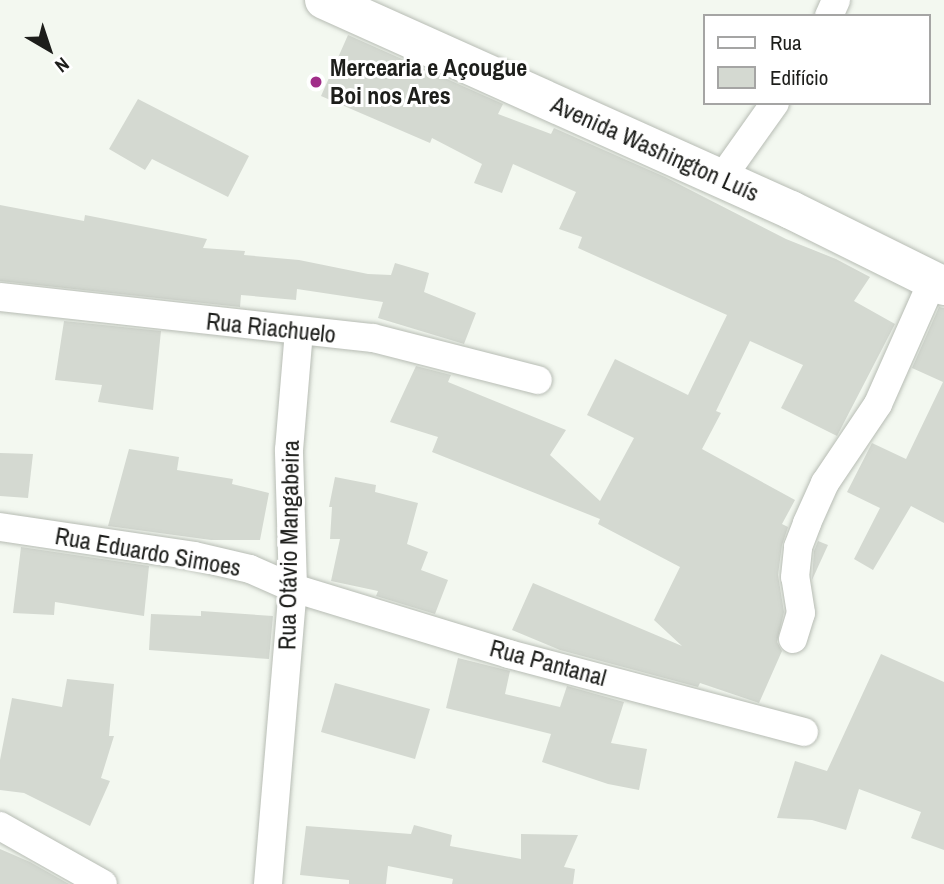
<!DOCTYPE html>
<html>
<head>
<meta charset="utf-8">
<style>
	body { margin:0 }
	#map { position:relative; width:944px; height:884px; overflow:hidden; background:#f3f8f0; font-family:"Archivo Narrow",sans-serif }
	div>[style] { position:absolute }
	.building>* { inset:0; background:#d4d9d1 }
	.roads { filter:drop-shadow(0 0 2px #b7bcb4) drop-shadow(0 0 2px #b7bcb4) }
	.minor>* { height:28px; margin:-14px; padding:0 14px; transform-origin:14px; border-radius:14px; background:#fff }
	.secondary>* { height:38px; margin:-19px; padding:0 19px; transform-origin:19px; border-radius:19px; background:#fff }
	.dots>* { width:19px; height:19px; translate:-50% -50%; box-sizing:border-box; border:4px solid #fff; border-radius:50% }
	span { translate:-50% -50%; white-space:nowrap; text-align:center; line-height:1.15; -webkit-text-stroke:6px #fff; paint-order:stroke }
	.poi-label { font-size:24px; color:#1d1e1b; font-weight:700 }
	.left { translate:0 -50%; text-align:left }
	.street-label { font-size:24px; color:#1d1e1b }
	.legend { position:absolute; left:703px; top:14px; width:228px; height:91px; box-sizing:border-box; background:#fff; border:2px solid #a5a5a4; margin:0; padding:9px 12px; list-style:none; font-size:21px; color:#1d1e1b }
	.legend li { display:flex; align-items:center; gap:14px; height:35px }
	.legend b { width:35px; border:2px solid #a5a5a4 }
	.north { position:absolute; left:14px; top:14px; width:70px; height:70px; -webkit-text-stroke:5px #fff; paint-order:stroke; rotate:141deg; font-size:19px; font-weight:700; line-height:28px; text-align:center; color:#1d1e1b }
	.north::after { content:''; display:block; margin:auto; width:24px; height:32px; background:#1d1e1b; clip-path:polygon(50% 0,100% 100%,50% 72%,0 100%) }
</style>
</head>
<body>
<div id="map">
	<div class="building">
		<div style="clip-path:polygon(348px 35px,503px 104px,498px 114px,551px 134px,554px 128px,665px 177px,786px 239px,836px 259px,870px 277px,854px 301px,895px 324px,837px 436px,781px 408px,803px 365px,750px 341px,716px 411px,721px 413px,702px 449px,795px 500px,782px 524px,788px 527px,782px 545px,778px 575px,784px 612px,777px 642px,782px 651px,759px 703px,700px 683px,698px 687px,560px 650px,512px 630px,533px 583px,682px 646px,654px 620px,680px 567px,598px 524px,600px 519px,432px 452px,438px 437px,390px 422px,416px 366px,451px 375px,448px 382px,566px 430px,550px 455px,600px 501px,634px 438px,587px 415px,615px 359px,688px 395px,727px 315px,578px 248px,582px 237px,559px 229px,576px 192px,513px 164px,502px 193px,474px 183px,482px 164px,432px 138px,430px 143px,321px 96px)"></div>
		<div style="clip-path:polygon(138px 99px,249px 156px,228px 197px,152px 159px,145px 170px,109px 149px)"></div>
		<div style="clip-path:polygon(0 205px,84px 221px,85px 215px,207px 239px,203px 248px,245px 251px,244px 255px,299px 260px,368px 274px,391px 275px,395px 263px,429px 273px,424px 292px,476px 313px,464px 344px,378px 318px,383px 302px,297px 289px,296px 300px,241px 295px,240px 307px,0 281px)"></div>
		<div style="clip-path:polygon(939px 307px,944px 308px,944px 523px,911px 506px,873px 570px,854px 559px,880px 508px,847px 492px,872px 443px,906px 459px,943px 382px,912px 368px)"></div>
		<div style="clip-path:polygon(64px 321px,161px 331px,153px 410px,98px 402px,102px 385px,55px 380px)"></div>
		<div style="clip-path:polygon(129px 449px,179px 457px,177px 470px,233px 479px,232px 484px,269px 493px,260px 540px,211px 540px,108px 526px)"></div>
		<div style="clip-path:polygon(0 453px,33px 454px,28px 498px,0 496px)"></div>
		<div style="clip-path:polygon(335px 477px,376px 485px,375px 492px,418px 503px,407px 544px,428px 552px,421px 570px,448px 580px,435px 614px,376px 596px,378px 591px,331px 581px,340px 539px,330px 539px,332px 507px,329px 507px)"></div>
		<div style="clip-path:polygon(818px 541px,828px 545px,812px 580px,814px 551px)"></div>
		<div style="clip-path:polygon(21px 547px,149px 566px,144px 616px,55px 602px,54px 615px,13px 613px)"></div>
		<div style="clip-path:polygon(201px 611px,273px 616px,269px 659px,149px 650px,151px 614px,201px 616px)"></div>
		<div style="clip-path:polygon(881px 654px,944px 682px,944px 850px,911px 838px,921px 812px,859px 789px,846px 830px,812px 820px,777px 818px,795px 761px,827px 771px)"></div>
		<div style="clip-path:polygon(458px 658px,510px 671px,505px 694px,560px 707px,567px 686px,624px 702px,611px 743px,647px 749px,639px 790px,608px 784px,542px 762px,551px 734px,446px 708px)"></div>
		<div style="clip-path:polygon(67px 679px,114px 684px,109px 736px,114px 736px,101px 778px,110px 781px,90px 826px,24px 793px,0 790px,0 760px,12px 698px,62px 707px)"></div>
		<div style="clip-path:polygon(335px 683px,430px 709px,415px 759px,321px 732px)"></div>
		<div style="clip-path:polygon(414px 825px,452px 835px,450px 846px,521px 859px,521px 834px,578px 835px,564px 867px,575px 869px,573px 884px,452px 884px,453px 879px,388px 866px,386px 884px,349px 884px,349px 880px,300px 875px,306px 826px,411px 834px)"></div>
		<div style="clip-path:polygon(0 849px,30px 862px,69px 884px,0 884px)"></div>
	</div>
	<div class="roads">
		<div class="minor">
			<div style="left:829px;top:16px;width:17px;rotate:-66deg"></div>
			<div style="left:721px;top:179px;width:93px;rotate:-54.6deg"></div>
			<div style="left:0;top:297px;width:375px;rotate:6.3deg"></div>
			<div style="left:373px;top:338px;width:170px;rotate:14.3deg"></div>
			<div style="left:0;top:527px;width:196px;rotate:8.5deg"></div>
			<div style="left:194px;top:556px;width:57px;rotate:13.1deg"></div>
			<div style="left:250px;top:569px;width:47px;rotate:23.8deg"></div>
			<div style="left:293px;top:588px;width:226px;rotate:17deg"></div>
			<div style="left:509px;top:654px;width:305px;rotate:14.8deg"></div>
			<div style="left:793px;top:639px;width:27px;rotate:-73deg"></div>
			<div style="left:801px;top:613px;width:36px;rotate:-99deg"></div>
			<div style="left:795px;top:577px;width:30px;rotate:-84deg"></div>
			<div style="left:798px;top:547px;width:26px;rotate:-69deg"></div>
			<div style="left:807px;top:523px;width:44px;rotate:-65.8deg"></div>
			<div style="left:825px;top:483px;width:95px;rotate:-56.1deg"></div>
			<div style="left:878px;top:404px;width:133px;rotate:-66.1deg"></div>
			<div style="left:0;top:826px;width:118px;rotate:29.4deg"></div>
			<div style="left:268px;top:884px;width:297px;rotate:-85.2deg"></div>
			<div style="left:293px;top:588px;width:138px;rotate:-91.7deg"></div>
			<div style="left:289px;top:450px;width:118px;rotate:-85.2deg"></div>
		</div>
		<div class="secondary">
			<div style="left:324px;top:0;width:512px;rotate:24.21deg"></div>
			<div style="left:791px;top:210px;width:171px;rotate:26.4deg"></div>
		</div>
	</div>
	<div class="dots">
		<div style="left:316px;top:82px;background:#a02d88"></div>
	</div>
	<div class="poi-label">
		<span class="left" style="left:330px;top:82px">Mercearia e Açougue<br>Boi nos Ares</span>
	</div>
	<div class="street-label">
		<span style="left:655px;top:149px;rotate:24deg">Avenida Washington Luís</span>
		<span style="left:271px;top:328px;rotate:6deg">Rua Riachuelo</span>
		<span style="left:289px;top:545px;rotate:-89deg">Rua Otávio Mangabeira</span>
		<span style="left:148px;top:552px;rotate:10deg">Rua Eduardo Simoes</span>
		<span style="left:548px;top:663px;rotate:15deg">Rua Pantanal</span>
	</div>
	<ul class="legend">
	<li><b style="height:9px;background:#fff"></b>Rua</li>
	<li><b style="height:19px;background:#d4d9d1"></b>Edifício</li>
	</ul>
	<div class="north">N</div>
</div>
</body>
</html>
